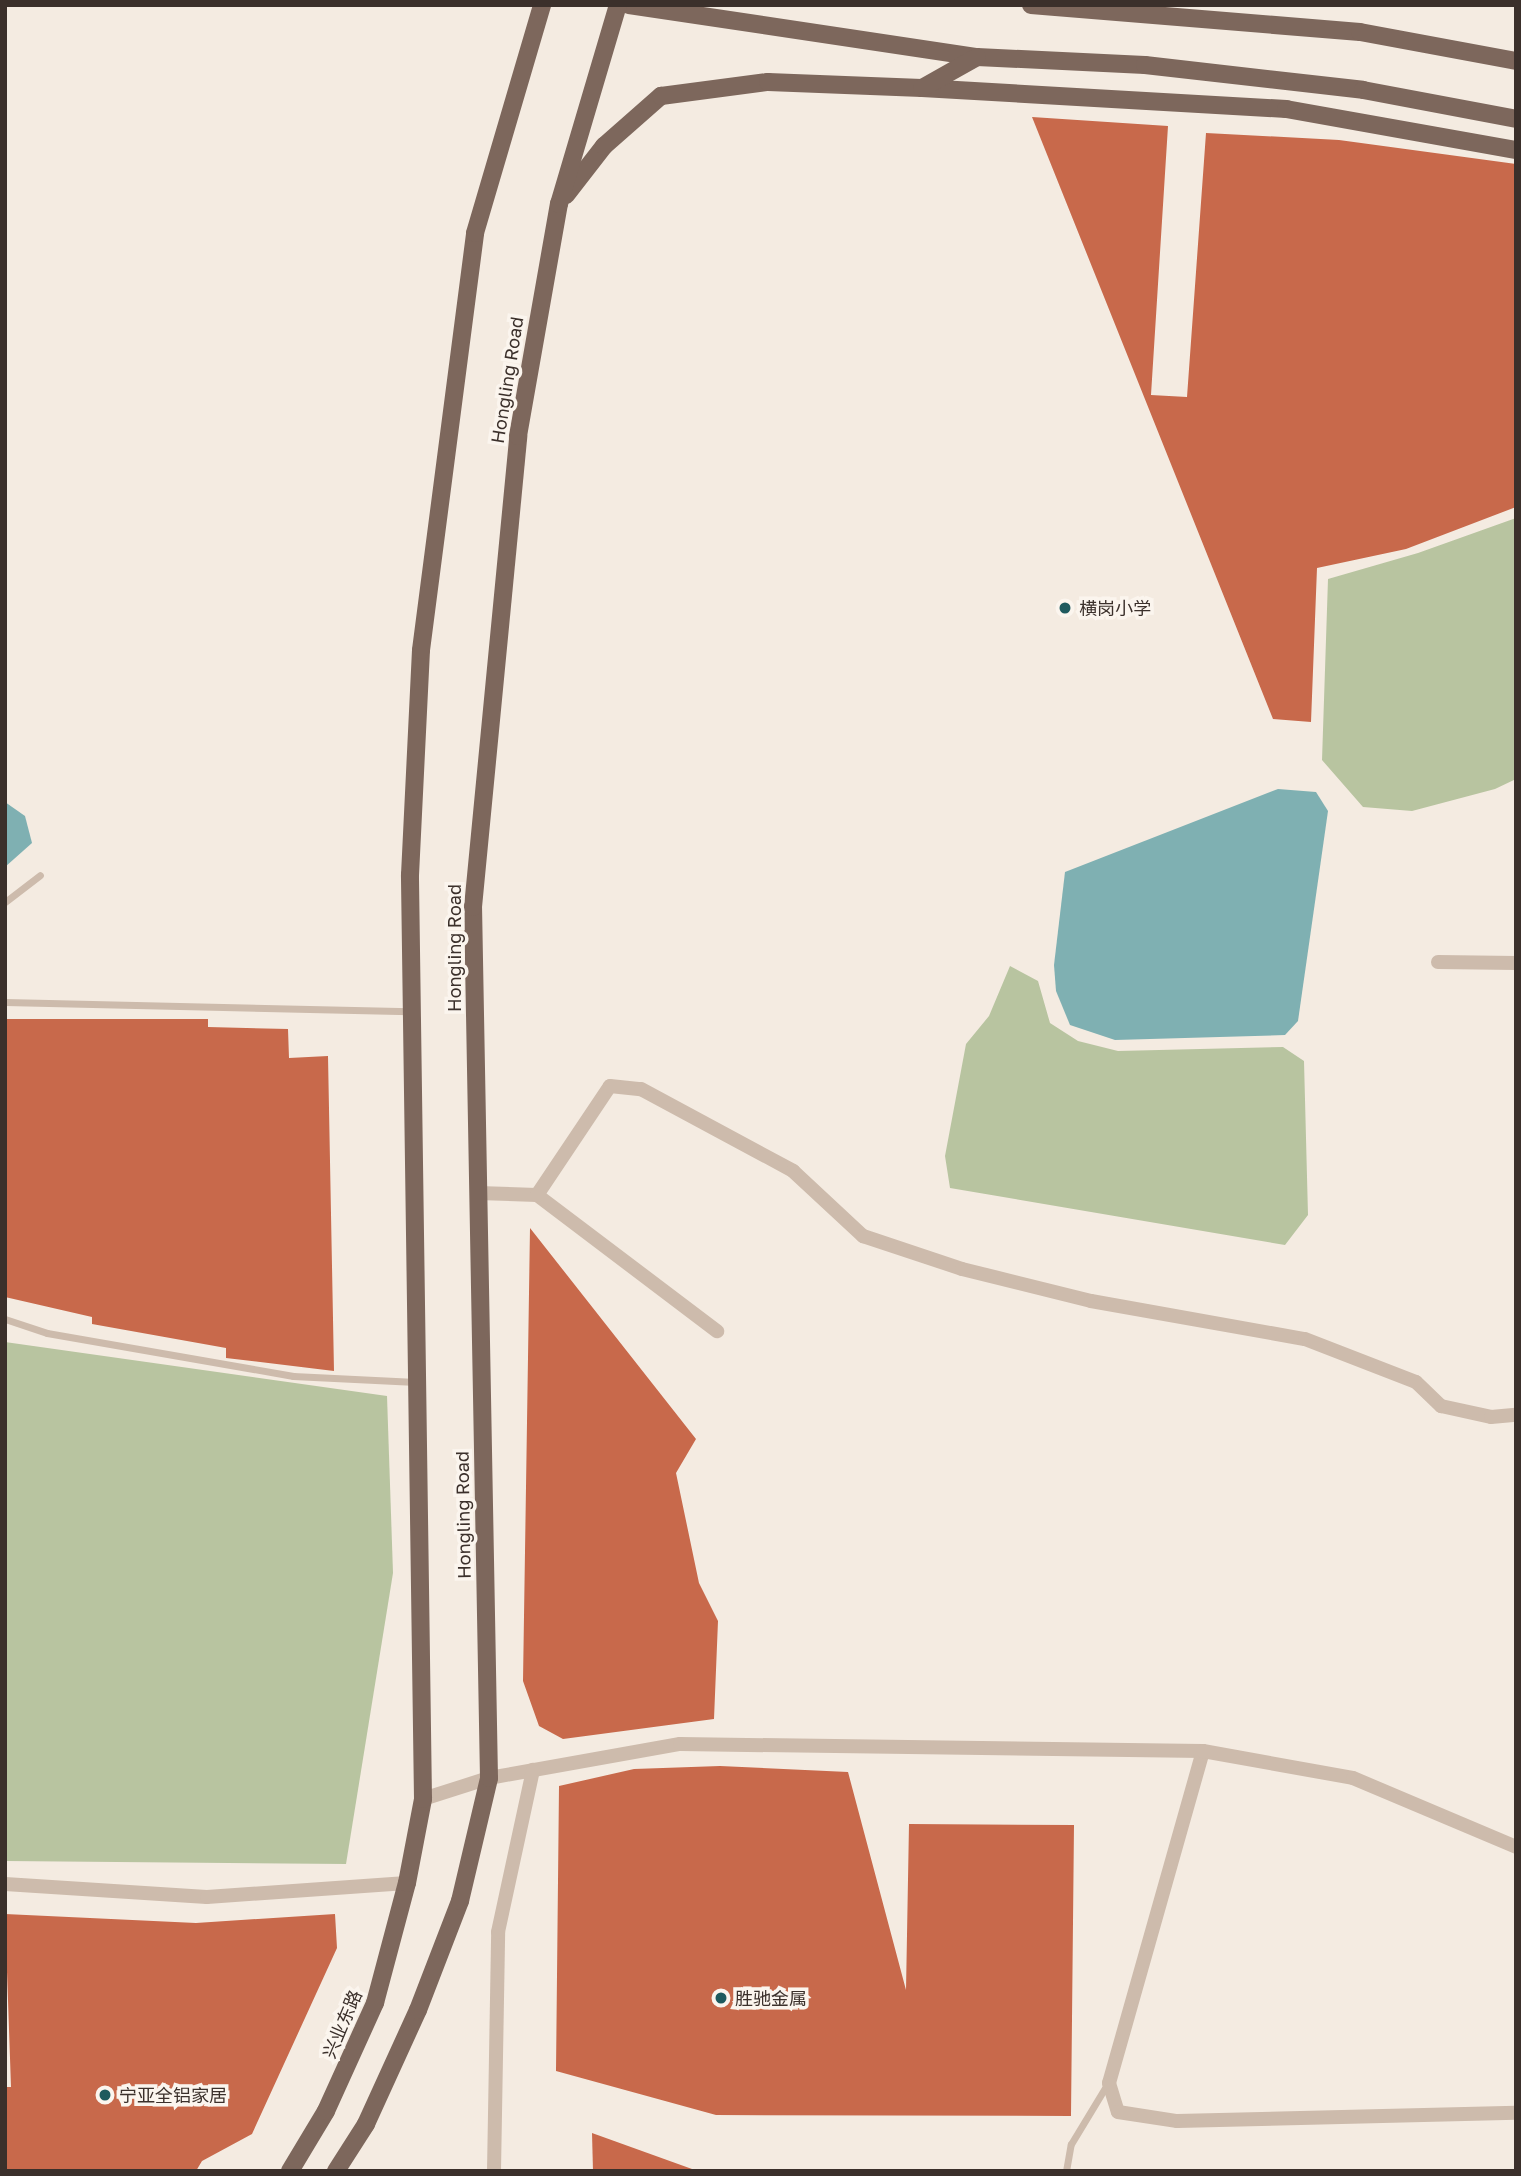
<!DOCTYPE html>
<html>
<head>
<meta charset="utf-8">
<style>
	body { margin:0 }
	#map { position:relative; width:1521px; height:2176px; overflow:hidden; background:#f4ebe1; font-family:"Golos Text","Noto Sans SC",sans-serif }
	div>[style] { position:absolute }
	.green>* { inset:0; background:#b8c4a0 }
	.water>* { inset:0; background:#7fb0b2 }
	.building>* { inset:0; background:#c8694b }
	.service>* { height:7px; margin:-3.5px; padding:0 3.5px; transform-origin:3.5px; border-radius:3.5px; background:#cdbbac }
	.minor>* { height:14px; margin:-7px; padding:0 7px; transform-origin:7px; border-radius:7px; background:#cdbbac }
	.primary>* { height:18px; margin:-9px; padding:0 9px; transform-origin:9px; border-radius:9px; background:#7d675c }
	.dots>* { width:19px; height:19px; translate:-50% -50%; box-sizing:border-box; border:4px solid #fbf5ee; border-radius:50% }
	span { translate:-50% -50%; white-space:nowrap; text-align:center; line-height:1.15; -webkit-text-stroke:7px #fbf5ee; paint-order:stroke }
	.street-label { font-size:18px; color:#3b302b }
	.poi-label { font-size:18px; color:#3b302b }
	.left { translate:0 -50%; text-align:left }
	.frame { position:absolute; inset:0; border:7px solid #3b302b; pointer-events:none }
</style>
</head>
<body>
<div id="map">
	<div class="green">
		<div style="clip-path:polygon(1516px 518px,1516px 779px,1495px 789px,1412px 811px,1363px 807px,1322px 760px,1328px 579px,1418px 553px)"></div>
		<div style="clip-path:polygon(1010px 966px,1038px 981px,1050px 1023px,1078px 1041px,1118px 1051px,1283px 1047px,1304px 1061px,1308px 1215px,1285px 1245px,950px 1188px,945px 1156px,966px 1044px,989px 1016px)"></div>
		<div style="clip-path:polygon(5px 1342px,387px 1396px,393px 1573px,346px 1864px,5px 1861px)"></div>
	</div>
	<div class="water">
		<div style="clip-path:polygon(1278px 789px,1316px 792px,1328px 811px,1298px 1021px,1285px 1035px,1115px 1040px,1070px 1025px,1056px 991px,1054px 965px,1065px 872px)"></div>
		<div style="clip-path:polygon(5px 802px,25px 816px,32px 843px,5px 867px)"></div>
	</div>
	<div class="building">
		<div style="clip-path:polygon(1032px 117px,1168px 126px,1151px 395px,1187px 397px,1206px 133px,1339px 140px,1516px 164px,1516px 507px,1406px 549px,1317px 568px,1311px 722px,1273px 719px)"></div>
		<div style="clip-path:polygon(5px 1019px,208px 1019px,208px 1027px,288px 1029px,289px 1058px,328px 1056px,334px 1371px,226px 1358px,226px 1348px,92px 1324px,92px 1317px,5px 1297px)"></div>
		<div style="clip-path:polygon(530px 1228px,696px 1439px,676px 1473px,699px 1583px,718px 1621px,714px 1719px,563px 1739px,539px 1726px,523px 1681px)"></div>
		<div style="clip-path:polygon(720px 1766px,848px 1772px,906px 1990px,909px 1824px,1074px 1825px,1071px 2116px,716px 2115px,556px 2071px,559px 1786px,634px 1769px)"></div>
		<div style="clip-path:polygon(5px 1914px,196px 1923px,335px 1914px,337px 1948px,252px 2134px,202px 2161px,196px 2171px,5px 2171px,5px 2087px,11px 2087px)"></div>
		<div style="clip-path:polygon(592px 2133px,692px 2169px,692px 2171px,593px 2171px)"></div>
	</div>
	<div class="service">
		<div style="left:5px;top:902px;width:44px;rotate:-37.6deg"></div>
		<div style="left:5px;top:1002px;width:405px;rotate:1.3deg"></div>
		<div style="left:5px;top:1319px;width:44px;rotate:18.4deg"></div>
		<div style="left:47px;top:1333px;width:250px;rotate:9.9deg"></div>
		<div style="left:293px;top:1376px;width:123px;rotate:2.8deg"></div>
		<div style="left:1066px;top:2171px;width:27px;rotate:-80deg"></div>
		<div style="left:1071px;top:2144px;width:71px;rotate:-58.8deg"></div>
	</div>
	<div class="minor">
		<div style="left:1438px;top:962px;width:78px;rotate:0.7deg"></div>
		<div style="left:478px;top:1193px;width:59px;rotate:1.9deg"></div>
		<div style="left:537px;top:1195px;width:226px;rotate:37.1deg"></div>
		<div style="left:537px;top:1195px;width:131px;rotate:-56.2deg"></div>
		<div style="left:610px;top:1086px;width:31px;rotate:6deg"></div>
		<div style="left:641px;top:1089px;width:173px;rotate:28.3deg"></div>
		<div style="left:793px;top:1171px;width:96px;rotate:42.9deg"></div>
		<div style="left:863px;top:1236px;width:104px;rotate:18.4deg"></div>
		<div style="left:962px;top:1269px;width:133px;rotate:13.9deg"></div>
		<div style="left:1091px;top:1301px;width:217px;rotate:10.1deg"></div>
		<div style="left:1305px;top:1339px;width:119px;rotate:21.2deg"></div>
		<div style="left:1416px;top:1382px;width:35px;rotate:44deg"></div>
		<div style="left:1441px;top:1406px;width:51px;rotate:12.4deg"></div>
		<div style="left:1491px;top:1417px;width:25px;rotate:-5deg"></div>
		<div style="left:1203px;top:1751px;width:345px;rotate:105.8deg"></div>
		<div style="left:1109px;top:2083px;width:30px;rotate:73deg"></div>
		<div style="left:1118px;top:2112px;width:60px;rotate:8.7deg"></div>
		<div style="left:1177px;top:2121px;width:339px;rotate:-1.4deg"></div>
		<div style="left:423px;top:1799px;width:69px;rotate:-17.7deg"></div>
		<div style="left:489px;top:1778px;width:194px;rotate:-10.1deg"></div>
		<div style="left:680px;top:1744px;width:523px;rotate:0.77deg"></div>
		<div style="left:1203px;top:1751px;width:152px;rotate:10.2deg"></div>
		<div style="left:1353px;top:1778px;width:177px;rotate:22.9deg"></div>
		<div style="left:5px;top:1884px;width:202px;rotate:3.7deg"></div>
		<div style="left:207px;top:1897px;width:200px;rotate:-4deg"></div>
		<div style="left:494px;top:2171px;width:239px;rotate:-89deg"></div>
		<div style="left:498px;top:1932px;width:166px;rotate:-77.8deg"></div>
	</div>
	<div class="primary">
		<div style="left:629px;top:5px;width:352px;rotate:8.5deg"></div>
		<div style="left:977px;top:57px;width:168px;rotate:2.7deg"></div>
		<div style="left:1145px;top:65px;width:219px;rotate:6.5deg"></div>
		<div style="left:1363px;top:90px;width:156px;rotate:10.7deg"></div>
		<div style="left:1031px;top:5px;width:330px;rotate:4.7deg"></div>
		<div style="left:1360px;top:32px;width:159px;rotate:10.5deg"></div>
		<div style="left:922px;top:88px;width:365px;rotate:3.3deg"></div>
		<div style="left:1286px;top:109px;width:234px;rotate:10.1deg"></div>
		<div style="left:566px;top:195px;width:62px;rotate:-52.2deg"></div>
		<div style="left:604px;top:146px;width:76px;rotate:-41.3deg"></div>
		<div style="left:661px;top:96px;width:108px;rotate:-7.5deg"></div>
		<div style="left:768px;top:82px;width:154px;rotate:2.2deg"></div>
		<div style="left:922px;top:88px;width:63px;rotate:-29.4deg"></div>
		<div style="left:290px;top:2171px;width:70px;rotate:-59deg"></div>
		<div style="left:326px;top:2111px;width:119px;rotate:-65.6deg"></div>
		<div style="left:375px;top:2003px;width:124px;rotate:-75.1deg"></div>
		<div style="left:407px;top:1883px;width:86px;rotate:-79.2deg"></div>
		<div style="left:423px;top:1799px;width:924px;rotate:-90.81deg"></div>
		<div style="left:410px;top:875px;width:225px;rotate:-87.2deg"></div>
		<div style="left:421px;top:650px;width:420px;rotate:-82.6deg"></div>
		<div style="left:475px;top:233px;width:238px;rotate:-73.6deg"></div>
		<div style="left:336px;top:2171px;width:56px;rotate:-57.4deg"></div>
		<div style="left:366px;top:2124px;width:125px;rotate:-65.5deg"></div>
		<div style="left:418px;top:2010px;width:117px;rotate:-68.9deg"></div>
		<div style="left:460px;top:1901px;width:126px;rotate:-76.7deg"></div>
		<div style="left:489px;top:1778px;width:871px;rotate:-91.05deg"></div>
		<div style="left:473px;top:907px;width:473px;rotate:-84.5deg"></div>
		<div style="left:518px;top:436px;width:236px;rotate:-80deg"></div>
		<div style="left:559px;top:204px;width:208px;rotate:-73.5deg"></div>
	</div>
	<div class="dots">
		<div style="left:1065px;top:608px;background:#1f5a5e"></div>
		<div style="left:721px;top:1998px;background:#1f5a5e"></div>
		<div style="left:105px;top:2095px;background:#1f5a5e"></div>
	</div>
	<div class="street-label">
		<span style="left:507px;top:380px;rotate:-81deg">Hongling Road</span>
		<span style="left:454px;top:948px;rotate:-90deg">Hongling Road</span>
		<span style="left:463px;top:1515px;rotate:-91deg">Hongling Road</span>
		<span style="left:342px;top:2024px;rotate:-67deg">兴业东路</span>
	</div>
	<div class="poi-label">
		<span class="left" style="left:1079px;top:608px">横岗小学</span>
		<span class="left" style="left:735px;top:1998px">胜驰金属</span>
		<span class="left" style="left:119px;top:2095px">宁亚全铝家居</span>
	</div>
	<div class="frame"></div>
</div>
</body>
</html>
